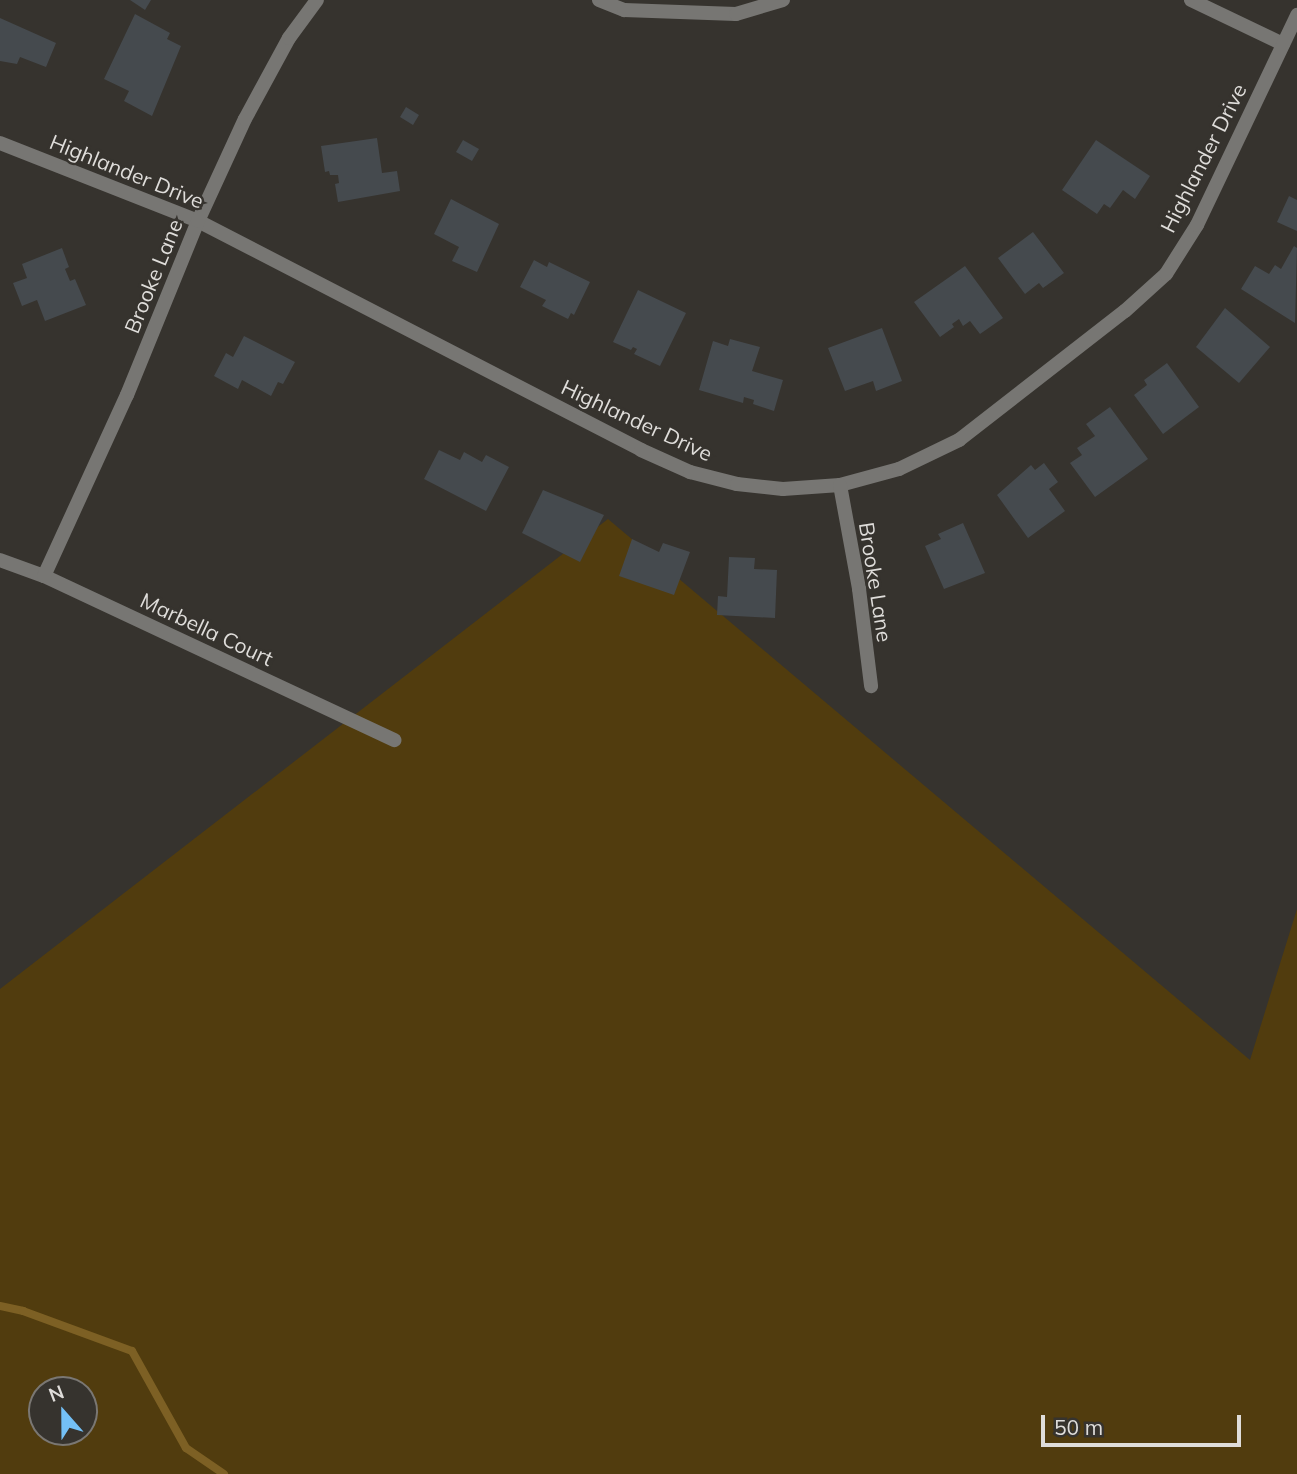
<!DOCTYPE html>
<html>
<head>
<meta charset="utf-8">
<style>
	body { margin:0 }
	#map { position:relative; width:1297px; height:1474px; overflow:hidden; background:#36332e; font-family:Mulish,sans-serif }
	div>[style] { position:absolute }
	.green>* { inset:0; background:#513c0e }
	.stream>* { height:8px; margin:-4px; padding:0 4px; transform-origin:4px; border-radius:4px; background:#7d6024 }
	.building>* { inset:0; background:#454a4e }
	.street>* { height:14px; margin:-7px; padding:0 7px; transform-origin:7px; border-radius:7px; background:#777673 }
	span { translate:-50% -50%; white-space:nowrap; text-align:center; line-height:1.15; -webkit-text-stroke:5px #36332e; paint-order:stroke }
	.street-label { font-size:21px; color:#dfddda }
	.north { position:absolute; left:28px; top:1376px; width:70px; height:70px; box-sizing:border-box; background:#36332e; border:2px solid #7a7773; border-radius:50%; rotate:339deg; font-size:19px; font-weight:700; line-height:28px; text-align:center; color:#dfddda }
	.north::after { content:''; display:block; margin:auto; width:24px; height:32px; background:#74c0f6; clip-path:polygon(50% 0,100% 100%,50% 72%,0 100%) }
	.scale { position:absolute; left:1041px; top:1415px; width:200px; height:32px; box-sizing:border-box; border:4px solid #dfddda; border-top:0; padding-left:9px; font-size:21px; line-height:24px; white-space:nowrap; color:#dfddda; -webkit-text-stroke:5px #36332e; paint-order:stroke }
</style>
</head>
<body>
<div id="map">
	<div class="green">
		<div style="clip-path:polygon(evenodd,608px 519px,1250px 1060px,1297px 909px,1297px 1474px,0 1474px,0 989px,608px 519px,42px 1390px,84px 1390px,84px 1432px,42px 1432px,42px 1390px)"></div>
	</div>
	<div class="stream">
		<div style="left:0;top:1306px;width:24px;rotate:12deg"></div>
		<div style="left:23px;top:1311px;width:116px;rotate:20.2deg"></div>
		<div style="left:132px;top:1351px;width:111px;rotate:60.9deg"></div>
		<div style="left:186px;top:1448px;width:46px;rotate:34.4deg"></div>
	</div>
	<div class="building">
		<div style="clip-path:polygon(130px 0,151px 0,145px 10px)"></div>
		<div style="clip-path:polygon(135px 14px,170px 33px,167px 39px,181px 46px,152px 116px,124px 101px,129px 91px,104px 79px)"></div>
		<div style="clip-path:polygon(0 18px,56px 43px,46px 67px,20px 57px,17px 64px,0 61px)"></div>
		<div style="clip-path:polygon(406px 107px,419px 115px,413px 125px,400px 117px)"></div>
		<div style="clip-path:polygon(377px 138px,382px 173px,397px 171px,400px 191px,338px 202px,335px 184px,339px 183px,338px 175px,330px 175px,329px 171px,325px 172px,321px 146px)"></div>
		<div style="clip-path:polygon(463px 140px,479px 149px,472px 161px,456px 152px)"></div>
		<div style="clip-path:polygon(1096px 140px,1150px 176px,1135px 199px,1123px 190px,1110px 208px,1104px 204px,1097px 214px,1062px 190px)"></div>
		<div style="clip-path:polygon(1289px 196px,1297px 200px,1297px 231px,1277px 222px)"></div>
		<div style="clip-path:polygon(451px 199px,499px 224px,477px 272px,452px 261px,459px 247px,434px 234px)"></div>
		<div style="clip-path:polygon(1033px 232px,1064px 273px,1043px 288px,1039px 283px,1025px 294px,998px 258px)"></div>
		<div style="clip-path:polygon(1294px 246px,1297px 248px,1295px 323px,1241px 289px,1255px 266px,1269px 274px,1275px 265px,1281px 269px)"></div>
		<div style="clip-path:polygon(62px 248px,69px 267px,65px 269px,70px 281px,75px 279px,86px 305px,45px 321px,37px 300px,22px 306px,13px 283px,27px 278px,22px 264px)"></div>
		<div style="clip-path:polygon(534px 260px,547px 267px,549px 262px,590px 282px,574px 315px,571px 313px,568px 319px,542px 306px,546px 300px,520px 287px)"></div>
		<div style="clip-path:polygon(965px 266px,1003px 318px,980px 334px,970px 321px,963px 326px,959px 319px,952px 324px,954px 327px,940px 337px,914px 302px)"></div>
		<div style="clip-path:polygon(638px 290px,686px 313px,660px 366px,634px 354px,637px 349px,633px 347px,631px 350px,613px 342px)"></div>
		<div style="clip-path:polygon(1225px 308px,1270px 347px,1239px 383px,1196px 347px)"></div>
		<div style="clip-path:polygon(882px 328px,902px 381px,876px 391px,873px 381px,845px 391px,828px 348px)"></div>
		<div style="clip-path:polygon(244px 336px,295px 362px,283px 384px,278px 382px,271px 396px,242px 380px,238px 389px,214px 376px,226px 353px,233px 357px)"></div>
		<div style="clip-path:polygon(730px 339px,760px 347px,752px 371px,783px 380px,774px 411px,753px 404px,754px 400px,744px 397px,743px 403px,699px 390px,713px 341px,728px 346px)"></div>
		<div style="clip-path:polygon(1167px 363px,1199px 407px,1163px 434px,1134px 395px,1147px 385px,1144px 380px)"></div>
		<div style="clip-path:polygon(1110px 407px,1148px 459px,1095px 497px,1070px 463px,1082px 455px,1077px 448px,1095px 436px,1086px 424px)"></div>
		<div style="clip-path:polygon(439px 450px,460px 460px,464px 452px,482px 462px,486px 455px,509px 467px,486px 511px,424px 479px)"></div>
		<div style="clip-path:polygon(1044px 463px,1058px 482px,1049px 489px,1065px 511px,1028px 538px,997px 495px,1031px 465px,1035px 470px)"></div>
		<div style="clip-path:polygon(543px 490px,604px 515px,580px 562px,522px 533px)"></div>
		<div style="clip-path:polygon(963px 523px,985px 573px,944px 589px,925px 546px,941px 539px,938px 534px)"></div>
		<div style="clip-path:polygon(632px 539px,659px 552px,663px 543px,690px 552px,674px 595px,619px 576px)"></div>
		<div style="clip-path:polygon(729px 557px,755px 558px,754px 569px,777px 570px,775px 618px,717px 615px,718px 596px,727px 597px)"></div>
	</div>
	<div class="street">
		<div style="left:599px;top:0;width:27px;rotate:22deg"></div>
		<div style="left:624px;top:10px;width:112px;rotate:2deg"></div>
		<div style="left:736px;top:14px;width:49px;rotate:-16.6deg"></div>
		<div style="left:1191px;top:0;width:102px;rotate:25.6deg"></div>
		<div style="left:0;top:143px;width:213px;rotate:21.5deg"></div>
		<div style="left:198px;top:221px;width:499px;rotate:27.3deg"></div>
		<div style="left:641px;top:450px;width:54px;rotate:24.2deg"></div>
		<div style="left:690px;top:472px;width:49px;rotate:14.3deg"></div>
		<div style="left:737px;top:484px;width:46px;rotate:6.2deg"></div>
		<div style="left:783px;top:489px;width:57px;rotate:-4deg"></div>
		<div style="left:840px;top:485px;width:61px;rotate:-15.2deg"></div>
		<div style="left:899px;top:469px;width:67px;rotate:-25.8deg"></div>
		<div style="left:959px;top:440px;width:210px;rotate:-37.9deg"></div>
		<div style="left:1125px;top:311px;width:55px;rotate:-42.1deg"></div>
		<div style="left:1166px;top:274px;width:58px;rotate:-57.7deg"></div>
		<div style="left:1197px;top:225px;width:233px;rotate:-64.5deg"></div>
		<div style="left:840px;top:485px;width:106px;rotate:79.6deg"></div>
		<div style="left:859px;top:589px;width:98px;rotate:82.9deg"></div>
		<div style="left:0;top:560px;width:47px;rotate:20deg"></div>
		<div style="left:44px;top:576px;width:387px;rotate:25.1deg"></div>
		<div style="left:44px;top:576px;width:199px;rotate:-65.4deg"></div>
		<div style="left:127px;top:395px;width:188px;rotate:-67.8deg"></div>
		<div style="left:198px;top:221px;width:112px;rotate:-65.3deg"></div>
		<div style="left:245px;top:119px;width:92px;rotate:-61.5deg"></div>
		<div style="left:289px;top:38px;width:47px;rotate:-53.6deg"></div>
	</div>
	<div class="street-label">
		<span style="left:1203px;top:158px;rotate:-63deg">Highlander Drive</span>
		<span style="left:127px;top:171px;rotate:22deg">Highlander Drive</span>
		<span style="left:153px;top:276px;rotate:-68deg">Brooke Lane</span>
		<span style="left:637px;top:420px;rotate:25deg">Highlander Drive</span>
		<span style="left:876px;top:582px;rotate:81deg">Brooke Lane</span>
		<span style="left:207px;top:629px;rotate:25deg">Marbella Court</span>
	</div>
	<div class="north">N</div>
	<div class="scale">50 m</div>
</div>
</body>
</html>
